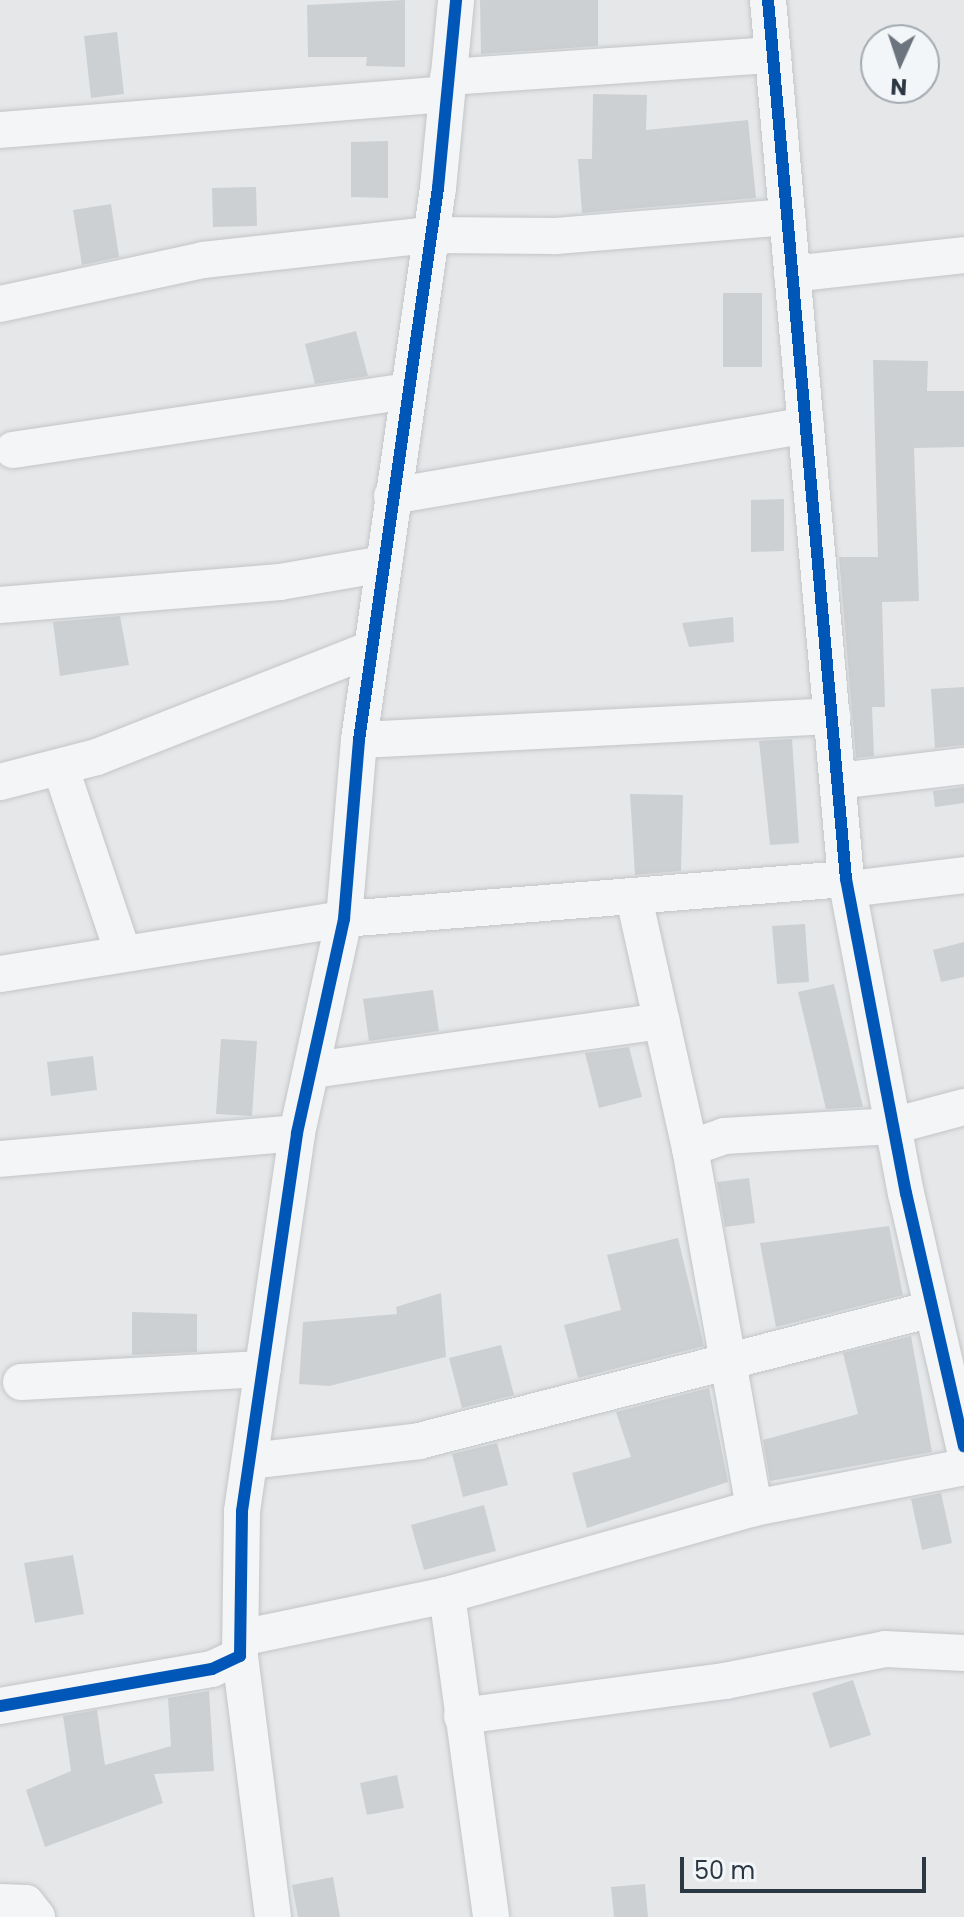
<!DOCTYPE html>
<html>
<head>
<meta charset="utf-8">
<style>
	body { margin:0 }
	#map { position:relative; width:964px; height:1917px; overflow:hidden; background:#e5e7e9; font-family:Poppins,sans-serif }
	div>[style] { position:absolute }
	.building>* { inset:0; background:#cdd0d2 }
	.roads { filter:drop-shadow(0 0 2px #c3c5c7) drop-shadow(0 0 2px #c3c5c7) }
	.minor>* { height:36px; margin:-18px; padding:0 18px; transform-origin:18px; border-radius:18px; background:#f4f5f6 }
	.cycleway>* { height:12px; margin:-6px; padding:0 6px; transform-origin:6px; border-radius:6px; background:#0057b8 }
	span { translate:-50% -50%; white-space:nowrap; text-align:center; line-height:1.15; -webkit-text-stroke:6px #f3f6f8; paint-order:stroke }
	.north { position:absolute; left:860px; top:24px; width:80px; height:80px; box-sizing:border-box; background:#f3f6f8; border:2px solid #a3aab0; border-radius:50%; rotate:183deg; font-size:22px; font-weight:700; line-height:32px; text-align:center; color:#2b3844 }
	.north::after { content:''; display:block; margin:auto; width:28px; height:36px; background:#6c757e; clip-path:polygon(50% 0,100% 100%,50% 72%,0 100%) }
	.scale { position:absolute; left:680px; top:1857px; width:246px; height:36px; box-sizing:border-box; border:4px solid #2b3844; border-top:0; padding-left:10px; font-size:24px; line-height:28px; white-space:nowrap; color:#2b3844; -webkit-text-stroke:6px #f3f6f8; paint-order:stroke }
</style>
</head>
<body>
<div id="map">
	<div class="building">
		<div style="clip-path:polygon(405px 0,405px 67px,366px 66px,367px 57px,308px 57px,307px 5px)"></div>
		<div style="clip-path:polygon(480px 0,598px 0,598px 46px,481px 54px)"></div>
		<div style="clip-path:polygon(117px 32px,124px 94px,91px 98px,84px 36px)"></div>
		<div style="clip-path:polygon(593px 94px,647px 95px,646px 130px,748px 120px,756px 198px,582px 213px,578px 159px,592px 159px)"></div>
		<div style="clip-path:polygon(388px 141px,388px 198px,351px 197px,351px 142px)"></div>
		<div style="clip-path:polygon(256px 187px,257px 226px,213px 227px,212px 188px)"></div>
		<div style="clip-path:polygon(111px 204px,119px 257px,82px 265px,73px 210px)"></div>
		<div style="clip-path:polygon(723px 293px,762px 293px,762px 367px,723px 367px)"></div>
		<div style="clip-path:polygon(356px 331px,368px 376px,315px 384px,305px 344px)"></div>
		<div style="clip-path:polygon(873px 360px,928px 361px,927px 391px,964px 391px,964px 447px,914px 448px,919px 601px,882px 602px,885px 707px,872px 707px,874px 756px,856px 758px,839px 557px,878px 557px)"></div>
		<div style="clip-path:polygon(784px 499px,784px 551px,751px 552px,751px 500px)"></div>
		<div style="clip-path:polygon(120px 616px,129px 665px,60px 676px,53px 622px)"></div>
		<div style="clip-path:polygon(733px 617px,734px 642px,689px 647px,682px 623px)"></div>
		<div style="clip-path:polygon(964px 687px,964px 745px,935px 748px,931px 689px)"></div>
		<div style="clip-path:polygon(792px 739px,799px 843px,770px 845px,759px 741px)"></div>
		<div style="clip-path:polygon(964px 787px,964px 803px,935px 807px,933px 791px)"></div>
		<div style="clip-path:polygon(630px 794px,683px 795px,681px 871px,635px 875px)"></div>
		<div style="clip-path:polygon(805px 924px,809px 982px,777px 984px,772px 926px)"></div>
		<div style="clip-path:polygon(964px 942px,964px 977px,941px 982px,933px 950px)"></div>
		<div style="clip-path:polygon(834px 984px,863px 1107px,826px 1109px,798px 992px)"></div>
		<div style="clip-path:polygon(433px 990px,439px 1031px,369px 1041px,363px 999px)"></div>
		<div style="clip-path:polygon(221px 1039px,257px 1041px,252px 1116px,216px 1114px)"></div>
		<div style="clip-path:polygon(629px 1047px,642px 1097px,599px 1108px,585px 1053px)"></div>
		<div style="clip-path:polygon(93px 1056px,97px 1090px,51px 1096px,47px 1062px)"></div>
		<div style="clip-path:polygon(749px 1178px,755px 1223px,725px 1227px,717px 1182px)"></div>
		<div style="clip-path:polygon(889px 1226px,903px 1295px,776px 1327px,760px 1243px)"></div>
		<div style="clip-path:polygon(678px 1238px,704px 1346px,578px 1378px,564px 1325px,621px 1310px,607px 1255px)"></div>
		<div style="clip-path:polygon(441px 1293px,446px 1357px,329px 1386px,299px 1384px,303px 1322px,397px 1314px,396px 1307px)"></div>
		<div style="clip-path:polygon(132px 1312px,197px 1314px,197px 1352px,132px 1355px)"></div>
		<div style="clip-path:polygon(911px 1336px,932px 1452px,770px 1481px,763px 1440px,858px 1414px,843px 1353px)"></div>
		<div style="clip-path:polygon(501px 1345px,514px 1395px,462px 1408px,449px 1358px)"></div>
		<div style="clip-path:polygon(709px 1388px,728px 1482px,587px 1528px,572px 1473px,631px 1457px,616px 1412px)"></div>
		<div style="clip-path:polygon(497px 1443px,508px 1485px,463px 1497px,452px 1454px)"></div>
		<div style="clip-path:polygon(941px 1493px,952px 1543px,922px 1550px,911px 1499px)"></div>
		<div style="clip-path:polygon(484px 1505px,496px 1551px,424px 1570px,411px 1525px)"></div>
		<div style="clip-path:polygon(73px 1555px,84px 1614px,35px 1623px,24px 1563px)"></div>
		<div style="clip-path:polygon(853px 1680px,871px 1735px,830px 1748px,812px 1693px)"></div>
		<div style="clip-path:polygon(209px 1691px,214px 1771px,154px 1774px,163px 1803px,45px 1847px,26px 1790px,71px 1771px,63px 1716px,97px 1710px,105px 1765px,171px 1746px,168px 1698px)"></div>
		<div style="clip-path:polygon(397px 1775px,404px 1808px,367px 1815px,360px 1783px)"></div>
		<div style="clip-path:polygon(333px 1877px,340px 1917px,298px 1917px,292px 1885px)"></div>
		<div style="clip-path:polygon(645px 1884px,648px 1917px,614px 1917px,611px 1887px)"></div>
	</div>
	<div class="roads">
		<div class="minor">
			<div style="left:768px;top:0;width:882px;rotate:84.93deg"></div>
			<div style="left:846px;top:879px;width:320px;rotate:79.2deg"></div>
			<div style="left:906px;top:1193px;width:260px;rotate:77.1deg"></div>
			<div style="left:448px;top:77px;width:326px;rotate:-3.9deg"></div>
			<div style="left:0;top:130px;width:448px;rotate:-4.6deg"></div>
			<div style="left:792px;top:274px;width:173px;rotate:-6.3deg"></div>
			<div style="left:0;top:304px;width:208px;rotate:-12.2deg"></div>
			<div style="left:203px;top:260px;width:228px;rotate:-6.3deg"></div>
			<div style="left:430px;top:235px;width:126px;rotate:0.5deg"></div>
			<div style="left:556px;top:236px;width:232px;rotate:-4.7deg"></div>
			<div style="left:13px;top:450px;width:398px;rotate:-8.5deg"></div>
			<div style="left:392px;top:496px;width:420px;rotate:-9.7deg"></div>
			<div style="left:0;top:605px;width:281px;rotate:-4.7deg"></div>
			<div style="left:280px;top:582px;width:105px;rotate:-9.9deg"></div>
			<div style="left:359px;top:740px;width:474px;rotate:-2.9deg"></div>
			<div style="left:61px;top:769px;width:191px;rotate:71.4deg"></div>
			<div style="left:838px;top:781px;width:127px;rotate:-6.8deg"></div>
			<div style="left:0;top:782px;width:100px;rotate:-14.5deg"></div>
			<div style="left:97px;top:757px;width:295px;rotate:-21.5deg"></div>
			<div style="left:849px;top:889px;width:116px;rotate:-6.9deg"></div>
			<div style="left:634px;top:898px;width:256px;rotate:77.4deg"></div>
			<div style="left:690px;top:1148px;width:366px;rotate:79.9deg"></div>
			<div style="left:0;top:974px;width:348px;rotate:-9.1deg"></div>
			<div style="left:344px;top:919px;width:504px;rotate:-4.56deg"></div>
			<div style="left:313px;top:1070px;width:352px;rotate:-8deg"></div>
			<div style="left:690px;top:1148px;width:36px;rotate:-19deg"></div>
			<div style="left:724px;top:1136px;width:169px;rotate:-3.4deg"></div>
			<div style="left:893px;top:1126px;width:73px;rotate:-15deg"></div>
			<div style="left:0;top:1159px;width:298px;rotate:-5deg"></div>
			<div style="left:21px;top:1382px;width:242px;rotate:-3.1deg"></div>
			<div style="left:250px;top:1461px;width:170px;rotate:-6.7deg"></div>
			<div style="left:419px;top:1441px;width:530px;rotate:-14.43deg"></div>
			<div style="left:447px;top:1595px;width:325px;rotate:82.2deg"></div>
			<div style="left:241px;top:1638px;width:210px;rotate:-11.8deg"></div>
			<div style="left:447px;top:1595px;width:319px;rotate:-15.8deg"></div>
			<div style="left:754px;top:1508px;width:214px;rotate:-11deg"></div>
			<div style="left:240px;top:1656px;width:263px;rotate:82.8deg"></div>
			<div style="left:0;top:1706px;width:215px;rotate:-9.9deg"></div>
			<div style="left:212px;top:1669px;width:31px;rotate:-25deg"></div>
			<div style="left:240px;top:1656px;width:145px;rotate:-89.2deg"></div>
			<div style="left:242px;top:1511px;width:382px;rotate:-81.7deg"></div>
			<div style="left:297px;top:1133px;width:219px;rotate:-77.6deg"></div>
			<div style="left:344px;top:919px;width:180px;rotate:-85.2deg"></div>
			<div style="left:359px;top:740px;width:558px;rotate:-81.86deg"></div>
			<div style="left:438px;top:188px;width:189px;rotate:-84.5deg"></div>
			<div style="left:462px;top:1716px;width:265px;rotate:-7.6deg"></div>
			<div style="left:725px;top:1681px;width:163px;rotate:-11.3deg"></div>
			<div style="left:885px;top:1649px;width:79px;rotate:2.9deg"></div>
			<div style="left:0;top:1902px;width:26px;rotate:2deg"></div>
			<div style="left:26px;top:1903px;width:18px;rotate:52deg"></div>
		</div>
	</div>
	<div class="cycleway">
		<div style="left:768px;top:0;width:882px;rotate:84.93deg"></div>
		<div style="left:846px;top:879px;width:320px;rotate:79.2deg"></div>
		<div style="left:906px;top:1193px;width:260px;rotate:77.1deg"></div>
		<div style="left:0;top:1706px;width:215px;rotate:-9.9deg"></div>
		<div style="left:212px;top:1669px;width:31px;rotate:-25deg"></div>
		<div style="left:240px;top:1656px;width:145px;rotate:-89.2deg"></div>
		<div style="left:242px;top:1511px;width:382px;rotate:-81.7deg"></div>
		<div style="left:297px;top:1133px;width:219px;rotate:-77.6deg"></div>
		<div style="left:344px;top:919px;width:180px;rotate:-85.2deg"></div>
		<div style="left:359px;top:740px;width:558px;rotate:-81.86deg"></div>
		<div style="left:438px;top:188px;width:189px;rotate:-84.5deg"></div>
	</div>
	<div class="north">N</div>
	<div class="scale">50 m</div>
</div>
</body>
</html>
